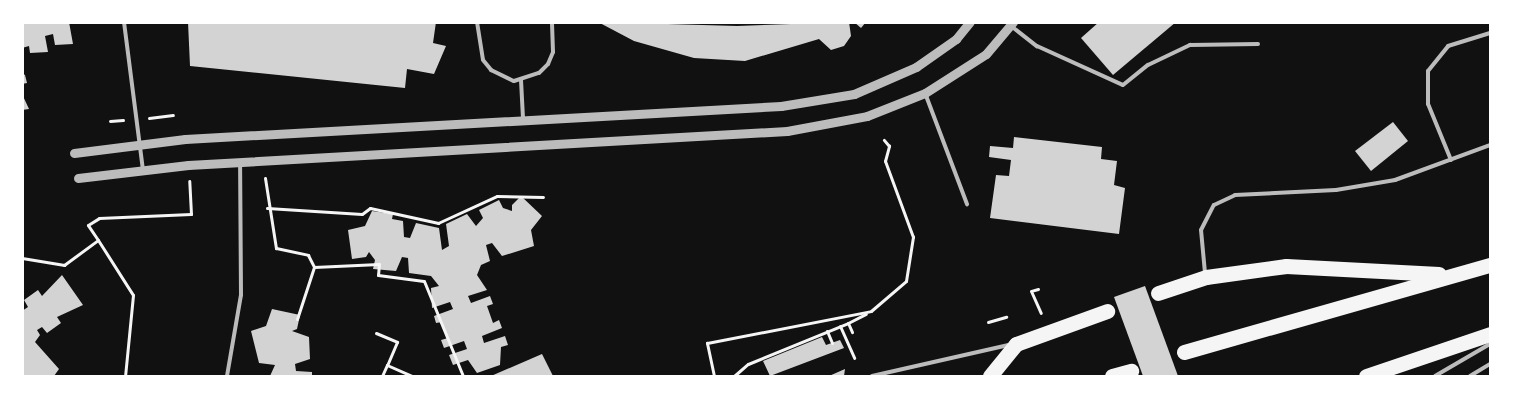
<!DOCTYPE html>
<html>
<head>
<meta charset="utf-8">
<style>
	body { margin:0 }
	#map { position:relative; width:1513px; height:399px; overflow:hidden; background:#111; font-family:Ubuntu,sans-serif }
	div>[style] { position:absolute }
	.building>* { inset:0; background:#d3d3d3 }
	.path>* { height:3px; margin:-1.5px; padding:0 1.5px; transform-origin:1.5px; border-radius:1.5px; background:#f5f5f5 }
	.service>* { height:4px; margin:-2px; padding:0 2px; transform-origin:2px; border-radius:2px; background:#bcbcbc }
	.tertiary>* { height:9px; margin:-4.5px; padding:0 4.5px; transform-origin:4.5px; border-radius:4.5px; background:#bcbcbc }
	.motorway>* { height:15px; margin:-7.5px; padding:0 7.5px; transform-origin:7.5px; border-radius:7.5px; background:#f5f5f5 }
	span { translate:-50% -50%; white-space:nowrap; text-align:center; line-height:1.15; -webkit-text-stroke:4px #fff; paint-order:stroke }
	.frame { position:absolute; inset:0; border:24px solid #fff; pointer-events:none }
</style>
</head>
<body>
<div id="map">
	<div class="building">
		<div style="clip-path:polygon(22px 22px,69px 22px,73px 44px,55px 45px,53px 34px,45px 36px,48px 52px,30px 53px,29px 46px,22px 48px)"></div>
		<div style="clip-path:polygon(188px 22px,436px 22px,433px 43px,446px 46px,434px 74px,407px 69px,405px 88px,190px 66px)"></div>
		<div style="clip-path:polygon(598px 22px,737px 26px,849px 22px,851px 36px,844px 46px,831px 50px,819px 39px,745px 61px,694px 58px,634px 41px)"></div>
		<div style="clip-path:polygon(854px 22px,866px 22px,861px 28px)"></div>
		<div style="clip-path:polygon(1099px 22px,1176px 22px,1113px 75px,1081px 38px)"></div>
		<div style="clip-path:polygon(22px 73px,25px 75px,27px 83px,22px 84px)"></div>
		<div style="clip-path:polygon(22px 94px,29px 109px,22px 110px)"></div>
		<div style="clip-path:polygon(1393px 122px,1408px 141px,1371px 171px,1355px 151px)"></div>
		<div style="clip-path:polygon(1014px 137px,1102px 147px,1101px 159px,1117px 161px,1114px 185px,1125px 188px,1119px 234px,990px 218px,996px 175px,1009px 176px,1011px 160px,989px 157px,990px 146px,1013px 148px)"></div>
		<div style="clip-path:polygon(521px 196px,542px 216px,531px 230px,534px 246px,502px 256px,492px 243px,486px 245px,490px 261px,481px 265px,477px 275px,487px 290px,468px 296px,471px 303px,490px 296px,493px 304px,487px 306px,493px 323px,499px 320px,502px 328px,482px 336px,484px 343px,505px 336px,508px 345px,501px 347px,500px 365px,477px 373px,468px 360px,453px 365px,449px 355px,467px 349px,464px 341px,444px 348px,441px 340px,448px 338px,442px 322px,436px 323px,434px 316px,453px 309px,450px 302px,432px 308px,431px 288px,439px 286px,431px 276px,409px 273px,408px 258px,402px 257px,396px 271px,373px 269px,375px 260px,369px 252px,366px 257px,352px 259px,348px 230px,365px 226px,372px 211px,393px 214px,392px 219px,403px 221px,404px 237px,410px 238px,416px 223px,439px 228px,442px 250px,449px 246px,446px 224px,467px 214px,476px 226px,483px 218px,479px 210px,499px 200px,503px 208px,512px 211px,512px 205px)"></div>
		<div style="clip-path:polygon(62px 275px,83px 305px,57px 317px,61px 323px,47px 333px,42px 327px,37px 330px,40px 335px,35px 342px,59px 369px,54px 376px,22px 376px,22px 311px,28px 307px,24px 300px,38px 290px,42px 296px)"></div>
		<div style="clip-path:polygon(1145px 286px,1178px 376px,1143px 376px,1114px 297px)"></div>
		<div style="clip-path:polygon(272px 309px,300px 315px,297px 329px,292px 331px,309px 337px,310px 359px,295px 364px,296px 371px,312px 372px,312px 376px,270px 376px,275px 365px,259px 363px,251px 331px,266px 326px)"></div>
		<div style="clip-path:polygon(822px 337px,826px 345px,840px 340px,844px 348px,770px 376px,763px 361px)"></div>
		<div style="clip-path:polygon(542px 354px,553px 376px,491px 376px)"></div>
		<div style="clip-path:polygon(845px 369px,844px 376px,829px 376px)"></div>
	</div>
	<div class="path">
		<div style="left:149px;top:118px;width:24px;rotate:-7deg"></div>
		<div style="left:110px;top:121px;width:13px;rotate:-4deg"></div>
		<div style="left:265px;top:178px;width:71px;rotate:81.1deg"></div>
		<div style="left:276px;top:248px;width:33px;rotate:12deg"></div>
		<div style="left:308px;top:255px;width:13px;rotate:63deg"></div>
		<div style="left:267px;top:208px;width:95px;rotate:3.6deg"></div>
		<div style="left:362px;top:214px;width:10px;rotate:-37deg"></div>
		<div style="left:370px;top:208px;width:70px;rotate:12.4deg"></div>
		<div style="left:438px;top:223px;width:65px;rotate:-24.6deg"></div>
		<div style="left:497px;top:196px;width:46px;rotate:1.2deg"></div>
		<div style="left:98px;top:240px;width:18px;rotate:-124deg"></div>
		<div style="left:88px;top:225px;width:13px;rotate:-32deg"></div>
		<div style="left:99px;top:218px;width:92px;rotate:-2.5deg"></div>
		<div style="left:191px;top:214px;width:33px;rotate:-93deg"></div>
		<div style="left:22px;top:258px;width:43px;rotate:9.5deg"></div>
		<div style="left:64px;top:265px;width:42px;rotate:-36.3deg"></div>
		<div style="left:98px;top:240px;width:65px;rotate:57.5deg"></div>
		<div style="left:133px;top:295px;width:81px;rotate:95.6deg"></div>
		<div style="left:1038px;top:289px;width:7px;rotate:164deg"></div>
		<div style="left:1031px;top:291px;width:24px;rotate:66deg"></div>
		<div style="left:297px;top:319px;width:55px;rotate:-71.9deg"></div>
		<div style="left:314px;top:267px;width:65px;rotate:-2.6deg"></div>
		<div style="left:379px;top:264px;width:11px;rotate:95deg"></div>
		<div style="left:378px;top:275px;width:46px;rotate:7.4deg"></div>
		<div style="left:424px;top:281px;width:103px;rotate:67.7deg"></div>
		<div style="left:988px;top:322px;width:19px;rotate:-16deg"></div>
		<div style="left:848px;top:323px;width:20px;rotate:-27deg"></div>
		<div style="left:840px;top:326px;width:35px;rotate:66deg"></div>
		<div style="left:827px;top:331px;width:13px;rotate:67deg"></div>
		<div style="left:376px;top:333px;width:23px;rotate:23deg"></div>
		<div style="left:397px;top:342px;width:25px;rotate:113deg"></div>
		<div style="left:382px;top:376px;width:12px;rotate:-66deg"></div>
		<div style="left:387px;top:365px;width:27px;rotate:24deg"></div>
		<div style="left:714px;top:376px;width:34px;rotate:-102deg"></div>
		<div style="left:707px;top:343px;width:167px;rotate:-11deg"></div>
		<div style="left:871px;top:311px;width:46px;rotate:-40.6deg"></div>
		<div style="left:906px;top:281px;width:45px;rotate:-81deg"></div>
		<div style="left:913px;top:237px;width:81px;rotate:-110.2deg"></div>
		<div style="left:885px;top:161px;width:16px;rotate:-75deg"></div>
		<div style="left:889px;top:146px;width:8px;rotate:-130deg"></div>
		<div style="left:734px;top:376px;width:18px;rotate:-41deg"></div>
		<div style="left:748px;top:364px;width:108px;rotate:-22.3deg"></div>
		<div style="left:848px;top:323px;width:10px;rotate:66deg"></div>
	</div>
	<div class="service">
		<div style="left:124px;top:22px;width:149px;rotate:82.7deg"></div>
		<div style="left:477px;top:22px;width:38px;rotate:81deg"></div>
		<div style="left:483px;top:60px;width:13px;rotate:51deg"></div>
		<div style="left:491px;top:70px;width:25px;rotate:26deg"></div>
		<div style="left:514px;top:81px;width:26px;rotate:-18deg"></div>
		<div style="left:539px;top:73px;width:13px;rotate:-45deg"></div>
		<div style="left:548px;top:64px;width:13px;rotate:-67deg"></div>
		<div style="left:553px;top:52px;width:30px;rotate:-92deg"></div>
		<div style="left:1011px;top:26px;width:33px;rotate:38deg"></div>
		<div style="left:1037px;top:46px;width:94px;rotate:24.4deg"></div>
		<div style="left:1123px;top:85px;width:32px;rotate:-39deg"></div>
		<div style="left:1148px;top:65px;width:47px;rotate:-25.5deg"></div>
		<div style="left:1190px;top:45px;width:68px;rotate:-0.8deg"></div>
		<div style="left:521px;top:80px;width:39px;rotate:87deg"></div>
		<div style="left:925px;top:93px;width:119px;rotate:69.3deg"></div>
		<div style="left:1451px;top:160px;width:61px;rotate:-112.3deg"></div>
		<div style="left:1428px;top:104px;width:33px;rotate:-90deg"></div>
		<div style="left:1428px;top:71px;width:32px;rotate:-51deg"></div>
		<div style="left:1448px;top:46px;width:44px;rotate:-17.2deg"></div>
		<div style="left:1205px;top:273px;width:43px;rotate:-95.3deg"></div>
		<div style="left:1201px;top:230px;width:28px;rotate:-63deg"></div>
		<div style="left:1214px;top:205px;width:23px;rotate:-25deg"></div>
		<div style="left:1235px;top:195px;width:101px;rotate:-2.8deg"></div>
		<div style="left:1336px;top:190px;width:60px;rotate:-9.6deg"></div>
		<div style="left:1395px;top:180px;width:101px;rotate:-20.2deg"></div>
		<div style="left:227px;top:376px;width:82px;rotate:-80.2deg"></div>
		<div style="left:241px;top:295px;width:133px;rotate:-90.4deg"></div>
		<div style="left:872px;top:376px;width:140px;rotate:-12.8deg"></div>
		<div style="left:1435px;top:376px;width:64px;rotate:-30.2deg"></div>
		<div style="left:1470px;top:376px;width:23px;rotate:-31deg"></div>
	</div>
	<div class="tertiary">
		<div style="left:74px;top:153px;width:112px;rotate:-7.2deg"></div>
		<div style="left:185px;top:139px;width:597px;rotate:-3.17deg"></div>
		<div style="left:781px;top:106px;width:74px;rotate:-9.3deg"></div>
		<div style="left:854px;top:94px;width:68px;rotate:-23.5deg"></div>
		<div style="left:916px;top:67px;width:49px;rotate:-35deg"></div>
		<div style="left:956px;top:39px;width:22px;rotate:-51deg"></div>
		<div style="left:78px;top:178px;width:111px;rotate:-6.7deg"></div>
		<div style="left:188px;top:165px;width:600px;rotate:-3.25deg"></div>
		<div style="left:787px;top:131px;width:81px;rotate:-10.6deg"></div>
		<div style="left:867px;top:116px;width:62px;rotate:-21.6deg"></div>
		<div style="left:925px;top:93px;width:72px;rotate:-32.6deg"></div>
		<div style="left:986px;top:54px;width:42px;rotate:-49.8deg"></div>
	</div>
	<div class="motorway">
		<div style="left:1158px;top:293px;width:51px;rotate:-18.4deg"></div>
		<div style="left:1206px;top:277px;width:81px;rotate:-7.8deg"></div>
		<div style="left:1286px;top:266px;width:153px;rotate:3deg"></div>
		<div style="left:1184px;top:352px;width:318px;rotate:-15.9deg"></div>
		<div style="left:990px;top:376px;width:41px;rotate:-50.9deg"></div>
		<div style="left:1016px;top:344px;width:97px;rotate:-19.9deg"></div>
		<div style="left:1112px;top:376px;width:20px;rotate:-15deg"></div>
		<div style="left:1366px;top:376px;width:131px;rotate:-18.7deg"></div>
	</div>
	<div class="frame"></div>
</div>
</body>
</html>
